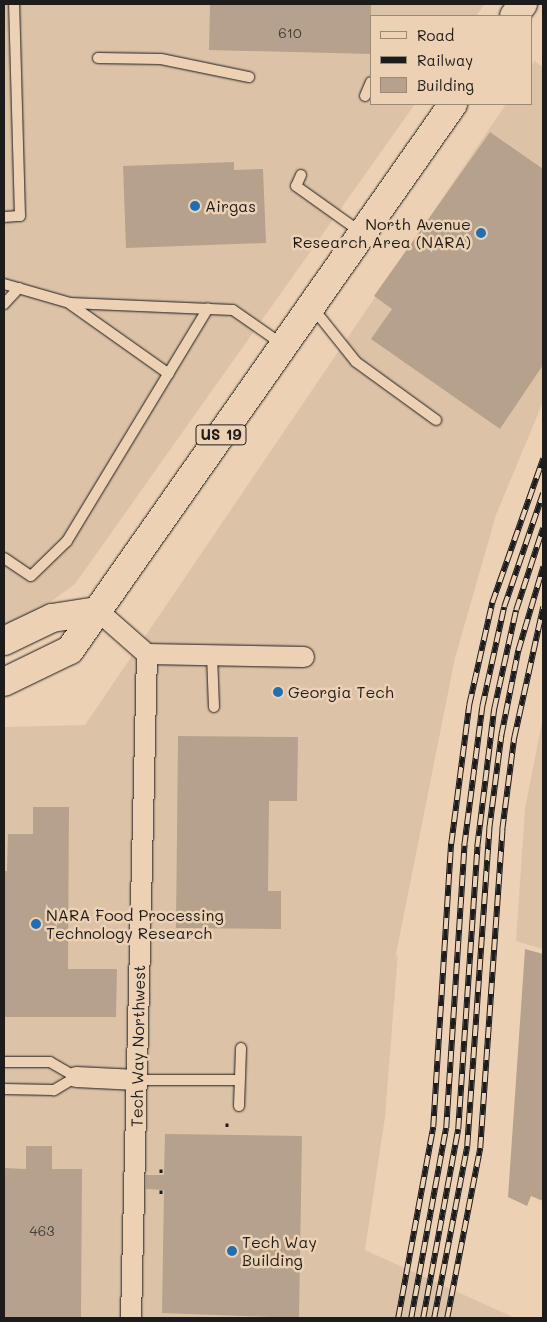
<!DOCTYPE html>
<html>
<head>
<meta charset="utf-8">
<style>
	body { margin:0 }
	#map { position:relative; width:547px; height:1322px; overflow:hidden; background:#edd1b4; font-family:Mali,sans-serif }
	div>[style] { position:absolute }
	.built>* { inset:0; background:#dcc3a8 }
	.building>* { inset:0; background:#b6a18d }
	.path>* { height:3px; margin-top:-1.5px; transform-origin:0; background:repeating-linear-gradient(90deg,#1c1c1c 0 4px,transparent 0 8px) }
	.roads { filter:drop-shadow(0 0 1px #1c1c1c) drop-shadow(0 0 1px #1c1c1c) }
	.service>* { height:10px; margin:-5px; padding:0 5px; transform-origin:5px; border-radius:5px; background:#edd1b4 }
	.minor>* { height:20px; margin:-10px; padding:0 10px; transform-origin:10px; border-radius:10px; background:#edd1b4 }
	.trunk>* { height:28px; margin:-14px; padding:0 14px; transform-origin:14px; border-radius:14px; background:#edd1b4 }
	.rail>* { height:5.5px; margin-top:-2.75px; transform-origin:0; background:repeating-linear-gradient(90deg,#edd1b4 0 11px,#1c1c1c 0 22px); box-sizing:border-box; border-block:1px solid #1c1c1c }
	.dots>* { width:14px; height:14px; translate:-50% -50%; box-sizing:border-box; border:2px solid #edd1b4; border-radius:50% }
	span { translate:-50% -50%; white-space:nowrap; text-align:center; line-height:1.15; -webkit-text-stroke:5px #edd1b4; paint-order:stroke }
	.number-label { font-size:14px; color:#423d38 }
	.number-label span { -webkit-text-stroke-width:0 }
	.shield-label span { padding:1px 4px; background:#edd1b4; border:1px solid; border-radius:4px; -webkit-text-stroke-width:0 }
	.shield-label { font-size:15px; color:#1c1c1c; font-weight:700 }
	.poi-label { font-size:16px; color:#1c1c1c }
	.left { translate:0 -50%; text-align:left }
	.right { translate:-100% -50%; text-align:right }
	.street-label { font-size:16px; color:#1c1c1c }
	.frame { position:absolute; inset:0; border:5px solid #1c1c1c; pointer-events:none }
	.legend { position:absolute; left:370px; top:15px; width:162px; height:90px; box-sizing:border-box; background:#edd1b4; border:1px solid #998977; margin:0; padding:6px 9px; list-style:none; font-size:15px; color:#1c1c1c }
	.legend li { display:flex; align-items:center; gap:10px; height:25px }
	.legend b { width:25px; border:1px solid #998977 }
</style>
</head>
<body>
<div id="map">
	<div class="built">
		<div style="clip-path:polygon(4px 4px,485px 4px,476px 16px,371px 16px,371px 104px,415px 104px,75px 584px,30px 617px,4px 628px)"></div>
		<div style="clip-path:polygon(534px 61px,543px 67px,543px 402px,496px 515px,455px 658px,395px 959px,398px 953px,385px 1117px,365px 1250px,515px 1318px,4px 1318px,4px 727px,85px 725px,506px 104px,531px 104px,531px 67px)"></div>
		<div style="clip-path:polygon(543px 717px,543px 949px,516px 941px,525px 808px)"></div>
	</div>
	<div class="building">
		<div style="clip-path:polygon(210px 4px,371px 4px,371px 54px,209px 50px)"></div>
		<div style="clip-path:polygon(490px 132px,543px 169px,543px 365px,500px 429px,371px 339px,392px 309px,374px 296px)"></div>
		<div style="clip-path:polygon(234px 162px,234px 170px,263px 169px,266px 243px,126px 248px,123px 166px)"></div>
		<div style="clip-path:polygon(178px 736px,298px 737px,297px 801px,269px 801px,268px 891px,281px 891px,281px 929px,176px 928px)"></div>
		<div style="clip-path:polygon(33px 807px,69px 807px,68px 969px,117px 969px,116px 1017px,4px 1017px,4px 871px,7px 871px,8px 834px,33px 834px)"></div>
		<div style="clip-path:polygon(525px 949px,543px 954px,543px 1201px,531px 1196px,527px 1206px,508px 1197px)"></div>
		<div style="clip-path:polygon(165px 1134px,302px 1136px,299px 1318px,162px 1313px,164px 1190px,146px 1189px,146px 1175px,164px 1175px)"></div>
		<div style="clip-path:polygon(26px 1146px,52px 1146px,52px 1169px,82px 1169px,81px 1318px,4px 1318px,4px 1168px,26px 1169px)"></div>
	</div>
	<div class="path">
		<div style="left:227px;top:1123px;width:7px;rotate:90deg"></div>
		<div style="left:161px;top:1169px;width:6px;rotate:90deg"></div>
		<div style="left:161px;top:1190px;width:4px;rotate:90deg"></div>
	</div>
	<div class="roads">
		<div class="service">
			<div style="left:98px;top:58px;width:63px;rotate:0.9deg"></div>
			<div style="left:161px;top:59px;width:90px;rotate:11.6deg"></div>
			<div style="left:365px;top:96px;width:15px;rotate:-67deg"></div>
			<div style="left:301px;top:175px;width:12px;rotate:114deg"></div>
			<div style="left:296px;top:186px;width:81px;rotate:35.5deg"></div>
			<div style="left:4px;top:217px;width:16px;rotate:-4deg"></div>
			<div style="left:20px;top:216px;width:212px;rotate:-91.6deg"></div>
			<div style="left:4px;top:284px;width:69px;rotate:16.1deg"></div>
			<div style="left:70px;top:303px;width:163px;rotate:2.5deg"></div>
			<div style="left:233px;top:310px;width:60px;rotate:34.8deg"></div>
			<div style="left:4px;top:304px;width:22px;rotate:-47deg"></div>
			<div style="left:70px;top:304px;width:121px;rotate:35.3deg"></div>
			<div style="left:312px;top:307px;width:70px;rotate:51.3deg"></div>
			<div style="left:356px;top:362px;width:99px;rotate:35.9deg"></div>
			<div style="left:4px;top:558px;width:32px;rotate:34deg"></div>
			<div style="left:31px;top:576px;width:50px;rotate:-44.2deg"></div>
			<div style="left:67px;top:541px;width:272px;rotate:-58.8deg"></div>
			<div style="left:212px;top:655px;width:52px;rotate:87.8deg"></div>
			<div style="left:4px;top:1062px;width:46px"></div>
			<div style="left:50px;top:1062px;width:30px;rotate:30deg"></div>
			<div style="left:76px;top:1077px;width:26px;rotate:149deg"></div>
			<div style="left:54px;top:1090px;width:50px;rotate:-178.9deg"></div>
			<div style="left:137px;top:1080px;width:99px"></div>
			<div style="left:239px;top:1106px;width:58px;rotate:-88deg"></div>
		</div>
		<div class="minor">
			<div style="left:98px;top:611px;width:65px;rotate:41.3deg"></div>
			<div style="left:147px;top:654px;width:157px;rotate:1.1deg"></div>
			<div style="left:76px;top:1077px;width:61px;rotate:2.8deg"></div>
			<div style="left:131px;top:1318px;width:664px;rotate:-88.62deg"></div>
		</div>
		<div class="trunk">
			<div style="left:514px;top:16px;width:15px;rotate:-53deg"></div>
			<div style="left:4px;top:641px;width:53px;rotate:-25.6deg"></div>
			<div style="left:52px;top:618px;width:47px;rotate:-8.7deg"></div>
			<div style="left:4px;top:682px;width:73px;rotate:-25.9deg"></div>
			<div style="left:70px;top:650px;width:667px;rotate:-54.95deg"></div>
		</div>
	</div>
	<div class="rail">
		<div style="left:398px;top:1318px;width:194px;rotate:-79.6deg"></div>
		<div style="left:433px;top:1127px;width:284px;rotate:-86.4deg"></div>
		<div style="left:451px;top:844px;width:140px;rotate:-82.6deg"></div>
		<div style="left:469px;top:705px;width:105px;rotate:-77.3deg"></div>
		<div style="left:492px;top:603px;width:153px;rotate:-70.5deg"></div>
		<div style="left:411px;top:1318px;width:193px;rotate:-79.6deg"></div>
		<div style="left:446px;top:1128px;width:283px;rotate:-86.3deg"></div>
		<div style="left:464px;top:846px;width:140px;rotate:-82.6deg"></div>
		<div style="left:482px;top:707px;width:102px;rotate:-77.6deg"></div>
		<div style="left:504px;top:607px;width:120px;rotate:-71.1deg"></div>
		<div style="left:423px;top:1318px;width:192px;rotate:-79.5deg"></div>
		<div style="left:458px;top:1129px;width:283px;rotate:-86.1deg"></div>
		<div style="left:477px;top:847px;width:139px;rotate:-83deg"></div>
		<div style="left:494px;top:709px;width:101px;rotate:-77.5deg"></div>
		<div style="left:516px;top:610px;width:86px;rotate:-71.8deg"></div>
		<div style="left:434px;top:1318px;width:175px;rotate:-79.1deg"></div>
		<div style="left:467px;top:1146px;width:318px;rotate:-86deg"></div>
		<div style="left:489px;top:829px;width:94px;rotate:-82.6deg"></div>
		<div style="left:501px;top:736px;width:87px;rotate:-78.7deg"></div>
		<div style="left:518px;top:651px;width:88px;rotate:-73.4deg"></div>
		<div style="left:447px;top:1318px;width:173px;rotate:-79deg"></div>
		<div style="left:480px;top:1148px;width:319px;rotate:-86deg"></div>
		<div style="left:502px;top:830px;width:93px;rotate:-82.6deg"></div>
		<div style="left:514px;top:738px;width:134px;rotate:-77.5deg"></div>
	</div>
	<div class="dots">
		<div style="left:195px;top:206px;background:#1f6fb2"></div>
		<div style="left:481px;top:233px;background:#1f6fb2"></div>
		<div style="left:278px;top:692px;background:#1f6fb2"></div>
		<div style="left:36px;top:924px;background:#1f6fb2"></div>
		<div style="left:232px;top:1251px;background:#1f6fb2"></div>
	</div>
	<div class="number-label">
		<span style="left:290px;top:33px">610</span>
		<span style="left:42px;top:1231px">463</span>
	</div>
	<div class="shield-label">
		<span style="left:221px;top:435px">US 19</span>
	</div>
	<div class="poi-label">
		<span class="left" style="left:205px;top:206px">Airgas</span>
		<span class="right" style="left:471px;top:233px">North Avenue<br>Research Area (NARA)</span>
		<span class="left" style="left:288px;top:692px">Georgia Tech</span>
		<span class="left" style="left:46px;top:924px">NARA Food Processing<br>Technology Research</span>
		<span class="left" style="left:242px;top:1251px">Tech Way<br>Building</span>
	</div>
	<div class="street-label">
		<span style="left:138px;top:1046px;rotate:-89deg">Tech Way Northwest</span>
	</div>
	<div class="frame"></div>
	<ul class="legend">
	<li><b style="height:6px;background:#edd1b4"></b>Road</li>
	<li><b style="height:6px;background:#1c1c1c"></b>Railway</li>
	<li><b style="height:14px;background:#b6a18d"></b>Building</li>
	</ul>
</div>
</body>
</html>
